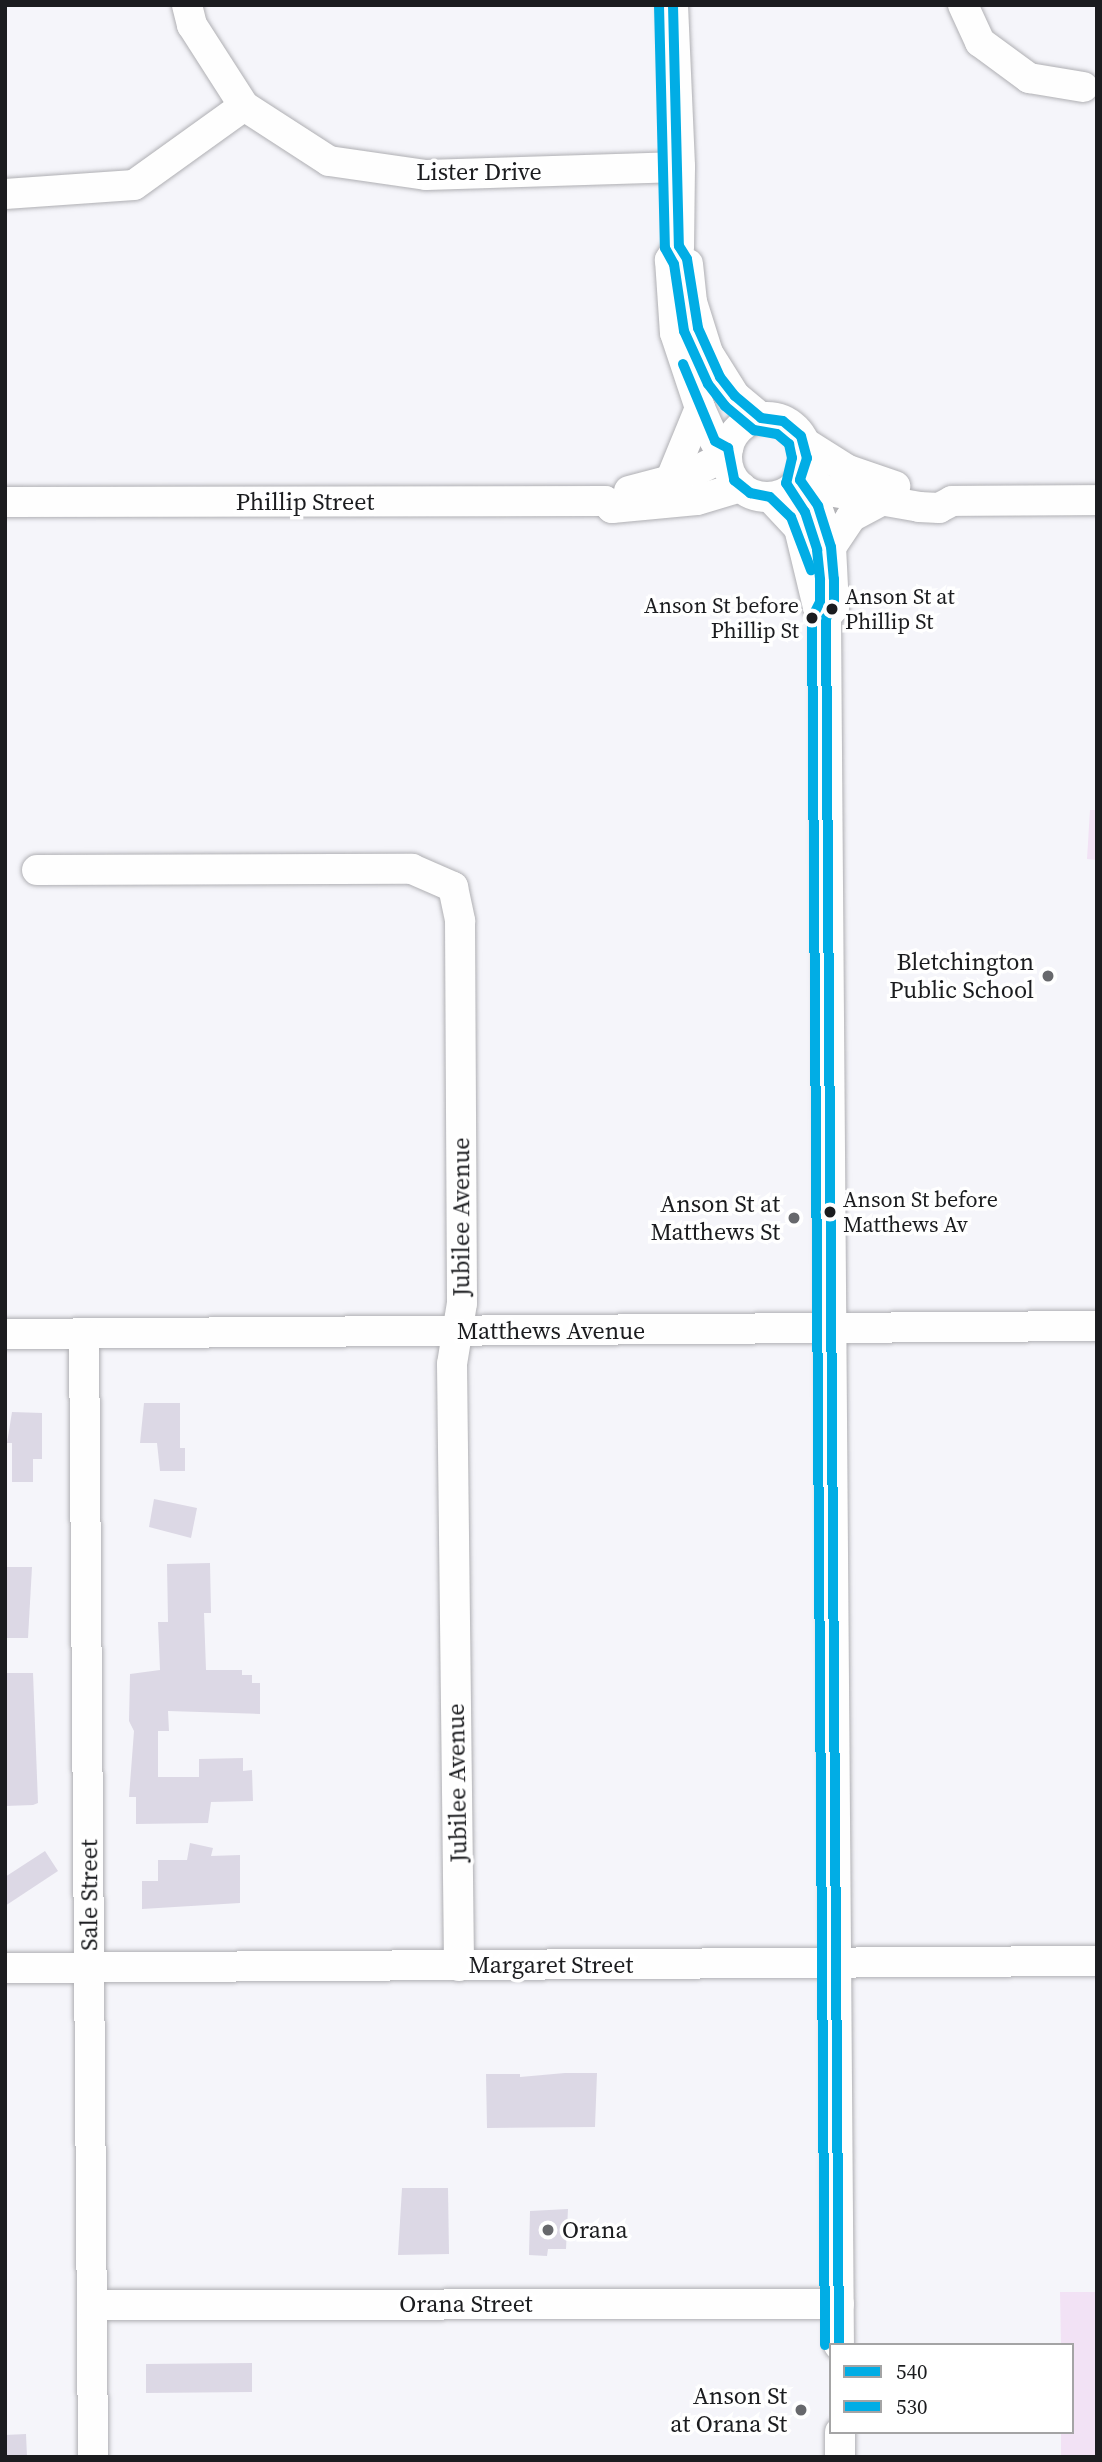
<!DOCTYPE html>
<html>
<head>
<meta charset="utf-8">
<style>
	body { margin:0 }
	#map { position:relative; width:1102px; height:2462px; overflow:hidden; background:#f5f5fa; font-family:"Source Serif 4",serif }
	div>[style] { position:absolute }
	.green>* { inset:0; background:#f2e2f5 }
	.building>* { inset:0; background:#dcd8e5 }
	.roads { filter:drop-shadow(0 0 2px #afafb3) drop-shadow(0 0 2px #afafb3) }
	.minor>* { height:30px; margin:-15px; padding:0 15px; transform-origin:15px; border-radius:15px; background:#fefefe }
	.minor>.ring { margin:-15px; padding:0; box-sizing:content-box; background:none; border:30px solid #fefefe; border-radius:50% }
	.bus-1>* { height:10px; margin:-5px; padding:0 5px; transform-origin:5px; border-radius:5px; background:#01ade5 }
	.bus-2>* { height:10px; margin:-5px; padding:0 5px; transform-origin:5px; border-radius:5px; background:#01ade5 }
	.dots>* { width:19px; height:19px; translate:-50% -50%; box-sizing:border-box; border:4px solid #fff; border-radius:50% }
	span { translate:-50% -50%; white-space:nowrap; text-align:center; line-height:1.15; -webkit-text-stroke:7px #fff; paint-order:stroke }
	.bus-label { font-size:22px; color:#1b1c1f }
	.left { translate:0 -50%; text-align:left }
	.right { translate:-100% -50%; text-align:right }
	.street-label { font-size:24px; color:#1b1c1f }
	.poi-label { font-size:24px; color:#1b1c1f }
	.frame { position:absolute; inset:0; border:7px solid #1b1c1f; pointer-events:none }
	.legend { position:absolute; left:829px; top:2343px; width:245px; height:91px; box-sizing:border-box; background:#fff; border:2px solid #a4a4a5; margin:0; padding:9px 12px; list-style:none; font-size:21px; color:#1b1c1f }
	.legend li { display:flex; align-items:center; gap:14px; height:35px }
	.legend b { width:35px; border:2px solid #a4a4a5 }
</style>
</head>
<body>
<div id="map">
	<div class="green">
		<div style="clip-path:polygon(1090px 810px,1097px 810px,1097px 860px,1087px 859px)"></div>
		<div style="clip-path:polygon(1060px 2292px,1097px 2292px,1097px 2457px,1061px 2457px,1061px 2432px,1072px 2432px,1072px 2345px,1061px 2345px)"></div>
	</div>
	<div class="building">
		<div style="clip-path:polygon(144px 1403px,180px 1403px,180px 1448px,185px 1448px,185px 1471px,160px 1471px,157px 1443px,140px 1443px)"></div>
		<div style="clip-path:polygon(12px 1412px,42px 1413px,42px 1459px,33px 1459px,33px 1482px,12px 1482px,12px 1443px,7px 1443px)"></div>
		<div style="clip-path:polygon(154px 1499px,197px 1508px,191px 1538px,149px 1527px)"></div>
		<div style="clip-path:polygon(210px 1563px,211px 1613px,204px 1613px,206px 1670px,242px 1670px,242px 1675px,252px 1675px,252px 1683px,260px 1683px,260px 1714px,168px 1711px,169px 1731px,158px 1731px,158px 1777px,199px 1777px,199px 1759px,243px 1758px,243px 1771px,252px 1770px,253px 1801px,211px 1802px,208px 1823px,136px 1824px,136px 1797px,129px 1797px,134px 1731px,129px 1721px,130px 1674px,160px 1670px,158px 1622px,168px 1622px,167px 1564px)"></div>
		<div style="clip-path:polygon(5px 1567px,32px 1567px,28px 1638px,5px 1638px)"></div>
		<div style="clip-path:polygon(5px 1673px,33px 1673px,38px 1803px,33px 1805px,5px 1806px)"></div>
		<div style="clip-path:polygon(190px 1843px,213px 1848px,211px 1856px,240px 1855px,240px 1903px,142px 1909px,142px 1881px,158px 1881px,158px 1860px,187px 1860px)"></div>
		<div style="clip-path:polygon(45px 1851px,58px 1871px,5px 1906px,5px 1877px)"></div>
		<div style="clip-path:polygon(565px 2073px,597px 2073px,595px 2127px,487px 2128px,486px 2074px,520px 2074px,520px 2077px)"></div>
		<div style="clip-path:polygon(402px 2188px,448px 2188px,449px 2254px,398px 2255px)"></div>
		<div style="clip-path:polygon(568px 2209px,566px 2249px,548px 2249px,547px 2256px,529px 2255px,530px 2211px)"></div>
		<div style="clip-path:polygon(252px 2363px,252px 2392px,146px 2393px,146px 2364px)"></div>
		<div style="clip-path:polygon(26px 2434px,27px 2457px,5px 2457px,5px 2435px)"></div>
	</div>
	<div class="roads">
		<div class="minor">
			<div style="left:187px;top:5px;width:21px;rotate:76deg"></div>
			<div style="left:192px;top:25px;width:96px;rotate:57.3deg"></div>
			<div style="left:244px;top:106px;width:101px;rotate:32.9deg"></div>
			<div style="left:329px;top:161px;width:98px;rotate:8.2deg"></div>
			<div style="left:426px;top:175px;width:254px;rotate:-1.8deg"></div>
			<div style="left:673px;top:5px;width:162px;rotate:87.5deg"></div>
			<div style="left:680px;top:167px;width:79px;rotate:90.7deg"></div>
			<div style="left:679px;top:246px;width:17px;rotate:123deg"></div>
			<div style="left:670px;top:260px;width:73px;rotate:86.1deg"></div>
			<div style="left:675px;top:333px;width:79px;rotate:71.6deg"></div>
			<div style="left:700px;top:408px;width:36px;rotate:66deg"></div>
			<div style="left:715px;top:441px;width:15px;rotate:28deg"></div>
			<div style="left:963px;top:5px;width:41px;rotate:65.3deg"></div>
			<div style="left:980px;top:42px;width:61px;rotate:36.3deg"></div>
			<div style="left:1029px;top:78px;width:55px;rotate:9.5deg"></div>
			<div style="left:5px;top:194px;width:129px;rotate:-4deg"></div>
			<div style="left:134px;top:185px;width:135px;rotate:-35.7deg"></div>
			<div style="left:688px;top:264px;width:38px;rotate:84deg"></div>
			<div style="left:692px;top:302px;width:53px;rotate:72.6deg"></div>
			<div style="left:708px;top:353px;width:51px;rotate:57.9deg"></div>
			<div style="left:735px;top:396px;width:34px;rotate:40deg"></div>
			<div class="ring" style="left:727px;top:417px;width:50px;height:50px"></div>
			<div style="left:805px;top:443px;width:51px;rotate:32.1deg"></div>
			<div style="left:848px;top:470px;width:50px;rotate:18.8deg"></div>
			<div style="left:804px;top:473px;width:25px;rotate:42deg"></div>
			<div style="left:823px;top:490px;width:97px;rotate:10deg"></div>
			<div style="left:919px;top:507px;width:20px;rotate:3deg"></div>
			<div style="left:939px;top:508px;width:15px;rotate:-28deg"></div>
			<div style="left:952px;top:501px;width:145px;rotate:-0.4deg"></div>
			<div style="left:800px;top:480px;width:18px;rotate:47deg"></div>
			<div style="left:812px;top:493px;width:57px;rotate:70.6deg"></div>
			<div style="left:831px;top:547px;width:60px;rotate:87.1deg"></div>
			<div style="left:834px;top:607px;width:8px;rotate:130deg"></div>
			<div style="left:670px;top:481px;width:79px;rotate:-67.7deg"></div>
			<div style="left:629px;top:491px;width:59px;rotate:-14.7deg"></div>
			<div style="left:686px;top:476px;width:46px;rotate:-27.1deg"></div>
			<div style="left:770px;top:497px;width:42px;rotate:46.9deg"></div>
			<div style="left:799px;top:528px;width:81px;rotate:76.5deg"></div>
			<div style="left:818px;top:607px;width:14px;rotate:54deg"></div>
			<div style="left:826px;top:618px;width:1727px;rotate:89.57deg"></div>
			<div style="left:5px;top:502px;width:600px;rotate:-0.1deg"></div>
			<div style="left:605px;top:501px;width:10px;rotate:45deg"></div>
			<div style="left:612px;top:508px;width:85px;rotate:-5.4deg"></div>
			<div style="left:697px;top:500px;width:46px;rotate:-16.5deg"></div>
			<div style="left:831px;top:547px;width:36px;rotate:-56deg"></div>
			<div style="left:851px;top:517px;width:34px;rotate:-28deg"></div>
			<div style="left:37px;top:870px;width:375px;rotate:-0.2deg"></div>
			<div style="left:412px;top:869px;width:45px;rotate:23.7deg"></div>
			<div style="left:453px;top:887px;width:35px;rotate:78deg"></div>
			<div style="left:460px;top:921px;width:382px;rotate:89.7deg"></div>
			<div style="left:462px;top:1303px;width:62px;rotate:99.3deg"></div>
			<div style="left:452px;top:1364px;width:602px;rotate:89.33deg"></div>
			<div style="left:5px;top:1334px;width:1092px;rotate:-0.42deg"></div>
			<div style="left:84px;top:1334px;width:1123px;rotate:89.54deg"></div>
			<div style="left:5px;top:1968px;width:1092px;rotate:-0.37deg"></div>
			<div style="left:92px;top:2305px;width:747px;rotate:-0.08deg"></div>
			<div style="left:840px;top:2432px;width:25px;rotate:90deg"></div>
		</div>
	</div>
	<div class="bus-1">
		<div style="left:673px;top:5px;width:241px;rotate:88.6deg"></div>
		<div style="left:679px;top:246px;width:15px;rotate:58deg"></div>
		<div style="left:687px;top:259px;width:70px;rotate:80.9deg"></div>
		<div style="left:698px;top:328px;width:54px;rotate:65.8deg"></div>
		<div style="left:720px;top:377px;width:24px;rotate:52deg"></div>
		<div style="left:735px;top:396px;width:34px;rotate:40deg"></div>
		<div style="left:761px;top:418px;width:22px;rotate:8deg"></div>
		<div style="left:783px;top:421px;width:23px;rotate:40deg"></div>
		<div style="left:801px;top:436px;width:23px;rotate:75deg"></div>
		<div style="left:807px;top:458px;width:23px;rotate:108deg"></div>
		<div style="left:800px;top:480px;width:32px;rotate:55deg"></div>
		<div style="left:818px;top:506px;width:43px;rotate:72.4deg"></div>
		<div style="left:831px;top:547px;width:32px;rotate:85deg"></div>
		<div style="left:834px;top:579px;width:28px;rotate:90deg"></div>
		<div style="left:834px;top:607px;width:14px;rotate:126deg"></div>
		<div style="left:826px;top:618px;width:1727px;rotate:89.57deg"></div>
		<div style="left:683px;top:364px;width:83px;rotate:67.4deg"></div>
		<div style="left:715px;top:441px;width:15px;rotate:28deg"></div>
		<div style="left:728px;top:448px;width:33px;rotate:79deg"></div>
		<div style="left:734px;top:480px;width:21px;rotate:39deg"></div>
		<div style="left:750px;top:493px;width:20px;rotate:11deg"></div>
		<div style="left:770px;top:497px;width:29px;rotate:44deg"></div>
		<div style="left:791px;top:517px;width:57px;rotate:69.3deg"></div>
	</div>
	<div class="bus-2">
		<div style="left:659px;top:5px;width:243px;rotate:88.6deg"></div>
		<div style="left:665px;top:248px;width:18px;rotate:61deg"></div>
		<div style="left:674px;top:264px;width:68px;rotate:81.5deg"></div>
		<div style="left:684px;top:331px;width:58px;rotate:65.6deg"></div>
		<div style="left:708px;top:384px;width:28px;rotate:52deg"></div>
		<div style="left:725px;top:406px;width:38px;rotate:40deg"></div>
		<div style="left:754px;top:430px;width:23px;rotate:10deg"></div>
		<div style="left:777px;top:434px;width:16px;rotate:40deg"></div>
		<div style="left:789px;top:444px;width:14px;rotate:78deg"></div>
		<div style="left:792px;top:458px;width:26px;rotate:103deg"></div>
		<div style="left:786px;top:483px;width:35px;rotate:57deg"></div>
		<div style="left:805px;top:512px;width:40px;rotate:72deg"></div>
		<div style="left:817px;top:550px;width:30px;rotate:84deg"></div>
		<div style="left:820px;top:580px;width:22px;rotate:90deg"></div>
		<div style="left:820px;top:602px;width:18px;rotate:117deg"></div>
		<div style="left:812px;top:618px;width:1727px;rotate:89.57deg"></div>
	</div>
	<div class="dots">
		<div style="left:832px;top:609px;background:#1b1c1f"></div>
		<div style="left:812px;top:618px;background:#1b1c1f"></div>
		<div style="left:1048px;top:976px;background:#67686c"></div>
		<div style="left:830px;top:1212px;background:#1b1c1f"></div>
		<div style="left:794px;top:1218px;background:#67686c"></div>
		<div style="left:548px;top:2230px;background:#67686c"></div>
		<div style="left:801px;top:2410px;background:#67686c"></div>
	</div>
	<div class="bus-label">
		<span class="left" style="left:845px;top:609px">Anson St at<br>Phillip St</span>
		<span class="right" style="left:799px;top:618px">Anson St before<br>Phillip St</span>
		<span class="left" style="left:843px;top:1212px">Anson St before<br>Matthews Av</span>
	</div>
	<div class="street-label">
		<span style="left:479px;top:172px">Lister Drive</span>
		<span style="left:305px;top:502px">Phillip Street</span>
		<span style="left:461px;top:1217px;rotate:-90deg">Jubilee Avenue</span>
		<span style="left:551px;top:1331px">Matthews Avenue</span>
		<span style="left:457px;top:1783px;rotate:-91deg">Jubilee Avenue</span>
		<span style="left:89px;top:1895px;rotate:-90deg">Sale Street</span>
		<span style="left:551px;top:1965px">Margaret Street</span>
		<span style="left:466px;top:2304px">Orana Street</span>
	</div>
	<div class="poi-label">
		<span class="right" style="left:1034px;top:976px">Bletchington<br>Public School</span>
		<span class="right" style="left:780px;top:1218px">Anson St at<br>Matthews St</span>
		<span class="left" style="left:562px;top:2230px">Orana</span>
		<span class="right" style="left:787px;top:2410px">Anson St<br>at Orana St</span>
	</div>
	<div class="frame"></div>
	<ul class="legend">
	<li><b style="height:9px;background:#01ade5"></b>540</li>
	<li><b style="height:9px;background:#01ade5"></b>530</li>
	</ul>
</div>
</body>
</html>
